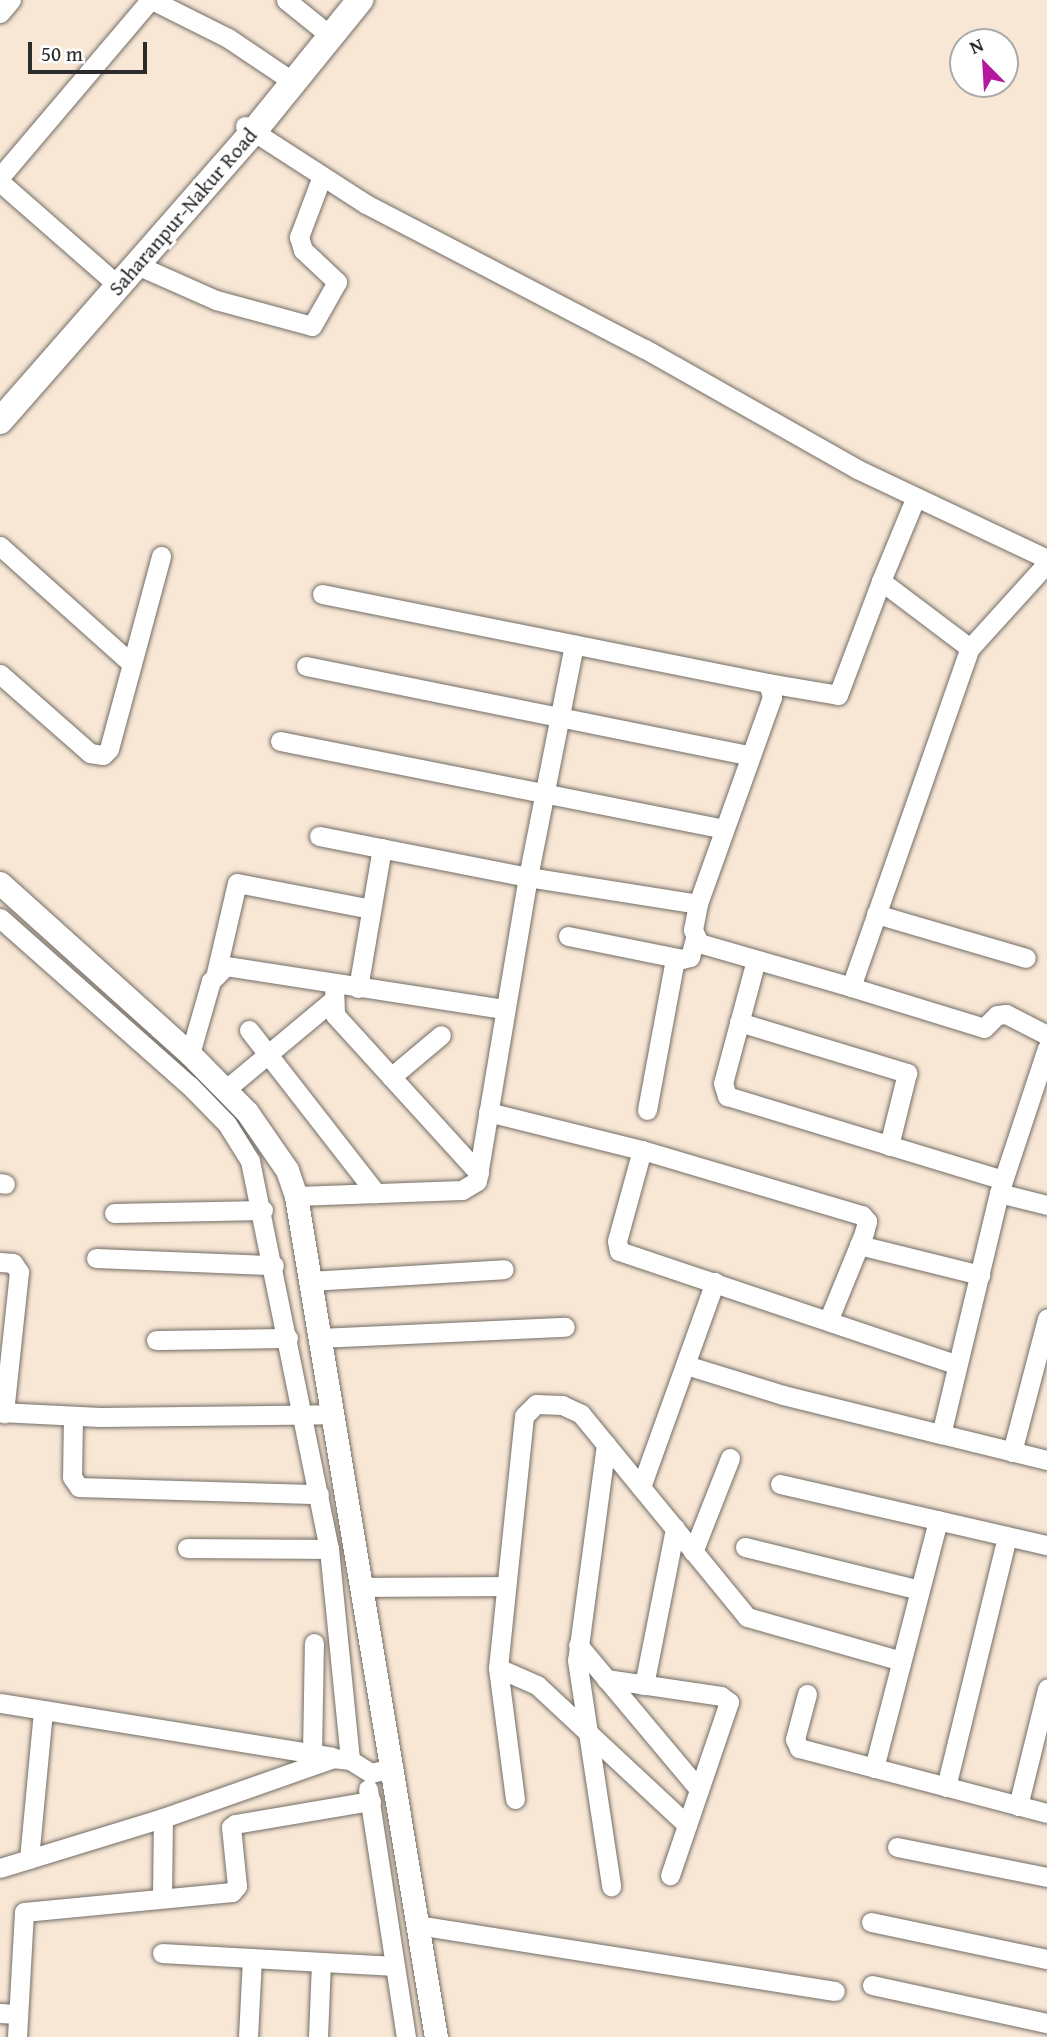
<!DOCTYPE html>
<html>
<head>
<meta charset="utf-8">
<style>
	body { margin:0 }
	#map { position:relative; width:1047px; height:2037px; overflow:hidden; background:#f8e7d5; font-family:"Gentium Book Plus",serif }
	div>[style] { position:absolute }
	.roads { filter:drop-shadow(0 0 2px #736d66) drop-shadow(0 0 2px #736d66) }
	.minor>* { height:19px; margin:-9.5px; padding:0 9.5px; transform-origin:9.5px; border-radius:9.5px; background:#fff }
	.tertiary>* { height:23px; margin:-11.5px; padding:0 11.5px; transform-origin:11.5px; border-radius:11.5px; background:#fff }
	.secondary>* { height:26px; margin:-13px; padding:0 13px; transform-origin:13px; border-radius:13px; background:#fff }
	span { translate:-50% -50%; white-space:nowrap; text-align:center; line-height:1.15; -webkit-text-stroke:6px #fff; paint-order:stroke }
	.street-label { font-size:21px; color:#2b2b2b }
	.north { position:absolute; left:949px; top:28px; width:70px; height:70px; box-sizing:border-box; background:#fff; border:2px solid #aaa; border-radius:50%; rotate:336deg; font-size:19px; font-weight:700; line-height:28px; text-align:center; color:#2b2b2b }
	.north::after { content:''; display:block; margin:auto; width:24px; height:32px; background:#b5179e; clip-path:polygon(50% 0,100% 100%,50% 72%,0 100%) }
	.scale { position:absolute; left:28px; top:42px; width:119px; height:32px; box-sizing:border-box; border:4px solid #2b2b2b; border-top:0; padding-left:9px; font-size:21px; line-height:24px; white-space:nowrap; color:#2b2b2b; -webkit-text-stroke:5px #fff; paint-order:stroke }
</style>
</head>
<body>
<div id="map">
	<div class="roads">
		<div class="minor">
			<div style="left:152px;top:0;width:85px;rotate:26.6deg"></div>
			<div style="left:228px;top:38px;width:66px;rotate:33.9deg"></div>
			<div style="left:286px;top:0;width:46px;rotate:38.9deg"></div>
			<div style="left:0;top:13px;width:17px;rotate:-50deg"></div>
			<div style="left:245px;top:126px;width:144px;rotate:32.8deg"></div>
			<div style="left:366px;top:204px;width:314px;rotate:27.5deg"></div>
			<div style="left:645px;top:349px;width:244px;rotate:29.5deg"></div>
			<div style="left:857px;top:469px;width:210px;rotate:25.3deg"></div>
			<div style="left:0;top:177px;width:232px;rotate:-49.7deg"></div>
			<div style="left:0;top:182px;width:158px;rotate:41.2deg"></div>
			<div style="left:137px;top:265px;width:86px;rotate:23.9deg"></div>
			<div style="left:216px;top:300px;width:99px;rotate:15.2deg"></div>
			<div style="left:312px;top:326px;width:51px;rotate:-60.4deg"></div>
			<div style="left:337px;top:282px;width:47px;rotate:-136.7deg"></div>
			<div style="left:303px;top:250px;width:14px;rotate:-107deg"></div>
			<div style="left:299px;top:237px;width:65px;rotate:-69.3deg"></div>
			<div style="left:915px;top:499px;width:89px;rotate:112.5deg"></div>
			<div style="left:881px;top:581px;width:111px;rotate:37deg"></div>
			<div style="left:0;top:546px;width:177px;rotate:41.8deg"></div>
			<div style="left:322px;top:594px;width:455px;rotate:11.3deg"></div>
			<div style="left:768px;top:683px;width:15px;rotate:74deg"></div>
			<div style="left:772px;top:697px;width:220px;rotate:109.7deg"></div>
			<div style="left:306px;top:666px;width:451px;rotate:11.4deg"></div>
			<div style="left:0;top:674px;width:120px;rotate:41.3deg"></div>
			<div style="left:90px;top:753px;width:13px;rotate:9deg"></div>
			<div style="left:103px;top:755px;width:8px;rotate:-45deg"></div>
			<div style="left:109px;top:749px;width:200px;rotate:-74.9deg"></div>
			<div style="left:768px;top:683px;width:71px;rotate:9.7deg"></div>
			<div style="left:838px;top:695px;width:122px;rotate:-69.3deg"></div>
			<div style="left:280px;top:741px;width:452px;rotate:11.2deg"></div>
			<div style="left:319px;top:836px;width:213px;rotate:11.1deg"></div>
			<div style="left:528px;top:877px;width:237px;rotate:-78.8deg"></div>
			<div style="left:876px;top:914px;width:156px;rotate:16.3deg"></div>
			<div style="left:0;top:918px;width:252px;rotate:41.5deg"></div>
			<div style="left:189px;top:1085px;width:54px;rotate:45.7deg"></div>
			<div style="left:227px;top:1124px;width:44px;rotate:58.1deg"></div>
			<div style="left:250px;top:1161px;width:396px;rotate:78.5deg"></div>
			<div style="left:329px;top:1549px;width:212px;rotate:84.3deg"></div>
			<div style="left:568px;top:936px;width:116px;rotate:11.4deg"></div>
			<div style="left:682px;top:959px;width:8px;rotate:-14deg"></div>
			<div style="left:690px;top:957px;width:20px;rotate:-75deg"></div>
			<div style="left:756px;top:960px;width:127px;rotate:105deg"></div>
			<div style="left:723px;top:1083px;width:14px;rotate:73deg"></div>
			<div style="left:727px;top:1096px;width:288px;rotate:16.9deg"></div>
			<div style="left:216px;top:973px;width:92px;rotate:-76.9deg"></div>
			<div style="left:237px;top:883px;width:136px;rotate:11deg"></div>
			<div style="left:334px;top:985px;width:30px;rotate:88deg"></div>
			<div style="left:335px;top:1015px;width:214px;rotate:47.7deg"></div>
			<div style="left:851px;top:987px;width:139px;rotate:17.1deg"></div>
			<div style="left:984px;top:1028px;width:18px;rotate:-45deg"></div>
			<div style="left:997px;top:1015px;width:9px;rotate:-6deg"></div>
			<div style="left:1006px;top:1014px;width:46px;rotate:27.1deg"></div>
			<div style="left:358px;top:988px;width:142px;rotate:-80.3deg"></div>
			<div style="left:739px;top:1022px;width:176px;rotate:16.9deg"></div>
			<div style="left:907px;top:1073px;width:75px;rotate:103.9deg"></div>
			<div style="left:249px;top:1030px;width:207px;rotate:52.1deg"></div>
			<div style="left:1047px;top:1048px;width:153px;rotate:108.3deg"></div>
			<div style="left:999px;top:1193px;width:248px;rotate:103.5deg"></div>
			<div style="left:941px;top:1434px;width:109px;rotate:13.8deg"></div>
			<div style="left:190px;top:1054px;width:76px;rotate:-74deg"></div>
			<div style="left:211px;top:981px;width:21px;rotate:-45deg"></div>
			<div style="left:226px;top:966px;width:281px;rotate:8.8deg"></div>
			<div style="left:391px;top:1077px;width:65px;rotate:-40deg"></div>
			<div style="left:225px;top:1090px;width:141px;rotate:-39.8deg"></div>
			<div style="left:647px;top:1110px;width:154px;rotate:-79.5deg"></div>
			<div style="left:488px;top:1112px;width:159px;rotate:13.9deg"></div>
			<div style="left:642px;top:1150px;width:229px;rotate:16.5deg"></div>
			<div style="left:862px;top:1215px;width:8px;rotate:50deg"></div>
			<div style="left:867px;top:1221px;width:12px;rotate:104deg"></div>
			<div style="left:864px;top:1233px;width:95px;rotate:112.2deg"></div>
			<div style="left:642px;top:1150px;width:94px;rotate:105.4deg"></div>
			<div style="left:617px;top:1241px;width:10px;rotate:79deg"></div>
			<div style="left:619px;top:1251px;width:357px;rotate:18.6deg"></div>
			<div style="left:0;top:1183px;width:5px;rotate:11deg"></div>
			<div style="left:999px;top:1193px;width:49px;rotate:14deg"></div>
			<div style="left:296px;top:1196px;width:166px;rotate:-2.1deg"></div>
			<div style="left:462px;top:1190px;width:17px;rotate:-31deg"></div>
			<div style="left:477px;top:1181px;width:308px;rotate:-80.5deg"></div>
			<div style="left:528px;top:877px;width:172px;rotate:9deg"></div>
			<div style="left:698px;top:904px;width:26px;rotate:101deg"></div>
			<div style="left:693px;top:930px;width:14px;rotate:65deg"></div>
			<div style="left:699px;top:943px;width:158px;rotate:16.1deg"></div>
			<div style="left:851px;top:987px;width:359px;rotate:-70.7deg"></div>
			<div style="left:970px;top:648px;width:115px;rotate:-47.8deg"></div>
			<div style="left:114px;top:1213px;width:149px;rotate:-1.2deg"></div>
			<div style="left:859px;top:1245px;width:125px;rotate:13.9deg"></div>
			<div style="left:96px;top:1258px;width:178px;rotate:2.3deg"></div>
			<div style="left:0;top:1262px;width:13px;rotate:4deg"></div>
			<div style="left:13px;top:1263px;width:11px;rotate:56deg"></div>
			<div style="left:19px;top:1272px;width:142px;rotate:96.1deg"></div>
			<div style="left:310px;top:1281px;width:194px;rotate:-3.5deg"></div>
			<div style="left:319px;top:1338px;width:246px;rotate:-2.6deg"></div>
			<div style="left:156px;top:1340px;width:132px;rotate:-0.9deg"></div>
			<div style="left:686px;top:1365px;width:102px;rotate:17.2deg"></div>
			<div style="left:783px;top:1395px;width:163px;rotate:13.9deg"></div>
			<div style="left:0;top:1412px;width:100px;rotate:2.9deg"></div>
			<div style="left:100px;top:1417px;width:233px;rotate:-0.7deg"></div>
			<div style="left:73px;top:1416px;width:61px;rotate:90.9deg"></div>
			<div style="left:72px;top:1477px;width:12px;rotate:55deg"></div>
			<div style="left:79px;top:1487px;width:240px;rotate:1.7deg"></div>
			<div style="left:606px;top:1444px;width:218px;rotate:97.6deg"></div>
			<div style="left:577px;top:1660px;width:229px;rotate:81.4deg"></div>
			<div style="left:1012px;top:1452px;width:138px;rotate:-75.3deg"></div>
			<div style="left:780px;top:1484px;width:274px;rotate:12.9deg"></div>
			<div style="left:641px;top:1487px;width:218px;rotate:-70.2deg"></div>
			<div style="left:745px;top:1547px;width:180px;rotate:13.8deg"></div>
			<div style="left:187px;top:1548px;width:142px;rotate:0.4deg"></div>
			<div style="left:693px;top:1552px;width:101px;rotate:-68.5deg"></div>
			<div style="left:362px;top:1587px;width:143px;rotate:-0.4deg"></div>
			<div style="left:578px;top:1645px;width:188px;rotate:50deg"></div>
			<div style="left:498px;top:1668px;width:43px;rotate:23.6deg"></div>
			<div style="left:537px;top:1685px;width:205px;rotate:43deg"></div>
			<div style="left:606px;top:1679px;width:116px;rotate:8.4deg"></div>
			<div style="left:721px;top:1696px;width:10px;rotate:37deg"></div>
			<div style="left:729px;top:1702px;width:183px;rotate:108.8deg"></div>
			<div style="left:644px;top:1685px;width:160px;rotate:-78.8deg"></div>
			<div style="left:807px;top:1694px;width:47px;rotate:104.9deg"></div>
			<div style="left:795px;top:1739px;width:10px;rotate:66deg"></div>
			<div style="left:799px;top:1748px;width:256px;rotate:14.7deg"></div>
			<div style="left:0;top:1703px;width:336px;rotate:9.2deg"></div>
			<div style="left:312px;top:1754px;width:111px;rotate:-89deg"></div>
			<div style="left:874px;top:1768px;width:256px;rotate:-75.5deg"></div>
			<div style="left:946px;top:1787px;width:258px;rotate:-76.3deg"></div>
			<div style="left:368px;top:1789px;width:251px;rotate:81.3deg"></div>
			<div style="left:515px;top:1799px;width:132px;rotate:-97.4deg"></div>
			<div style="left:498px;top:1668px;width:253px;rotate:-84.1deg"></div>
			<div style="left:524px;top:1416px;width:17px;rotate:-45deg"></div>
			<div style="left:536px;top:1404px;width:26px;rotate:2deg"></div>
			<div style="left:562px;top:1405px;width:21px;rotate:25deg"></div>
			<div style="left:581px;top:1414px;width:262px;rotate:50.7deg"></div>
			<div style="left:747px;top:1617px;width:160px;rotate:15.9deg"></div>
			<div style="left:1018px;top:1806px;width:121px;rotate:-76.1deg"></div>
			<div style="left:897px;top:1847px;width:153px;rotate:11.3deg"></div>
			<div style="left:29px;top:1859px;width:149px;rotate:-84.6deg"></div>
			<div style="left:0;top:1868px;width:170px;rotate:-17.1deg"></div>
			<div style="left:163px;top:1818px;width:180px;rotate:-19.4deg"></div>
			<div style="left:333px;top:1758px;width:17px;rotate:7deg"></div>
			<div style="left:350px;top:1760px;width:25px;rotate:32deg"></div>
			<div style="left:371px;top:1773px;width:23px;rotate:-13deg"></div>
			<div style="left:162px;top:1898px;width:80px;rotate:-89.3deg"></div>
			<div style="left:871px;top:1922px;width:180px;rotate:11.9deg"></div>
			<div style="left:418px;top:1925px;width:422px;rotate:9deg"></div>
			<div style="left:162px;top:1953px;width:233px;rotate:3.2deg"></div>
			<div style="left:872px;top:1985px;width:179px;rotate:12.3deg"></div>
			<div style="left:0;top:2013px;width:18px;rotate:3deg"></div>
			<div style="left:17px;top:2037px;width:125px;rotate:-86.8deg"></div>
			<div style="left:24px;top:1912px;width:209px;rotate:-5.5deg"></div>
			<div style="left:232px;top:1892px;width:8px;rotate:-50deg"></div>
			<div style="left:237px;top:1886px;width:59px;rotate:-95.8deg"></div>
			<div style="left:231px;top:1827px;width:5px;rotate:-37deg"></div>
			<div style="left:235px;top:1824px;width:138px;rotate:-9.6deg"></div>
			<div style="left:248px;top:2037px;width:79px;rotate:-87.1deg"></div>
			<div style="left:318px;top:2037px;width:75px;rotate:-87.7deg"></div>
		</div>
		<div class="tertiary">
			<div style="left:0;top:883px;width:256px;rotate:42deg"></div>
			<div style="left:190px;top:1054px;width:81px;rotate:45.5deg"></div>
			<div style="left:247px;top:1112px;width:70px;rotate:55.4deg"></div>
			<div style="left:287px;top:1170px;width:28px;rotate:71deg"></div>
			<div style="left:296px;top:1196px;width:853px;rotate:80.55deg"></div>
		</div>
		<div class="secondary">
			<div style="left:0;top:421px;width:386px;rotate:-48.8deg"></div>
			<div style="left:254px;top:131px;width:169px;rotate:-51deg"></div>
		</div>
	</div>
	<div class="street-label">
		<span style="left:183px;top:212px;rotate:-49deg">Saharanpur-Nakur Road</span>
	</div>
	<div class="north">N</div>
	<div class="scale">50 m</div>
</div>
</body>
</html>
